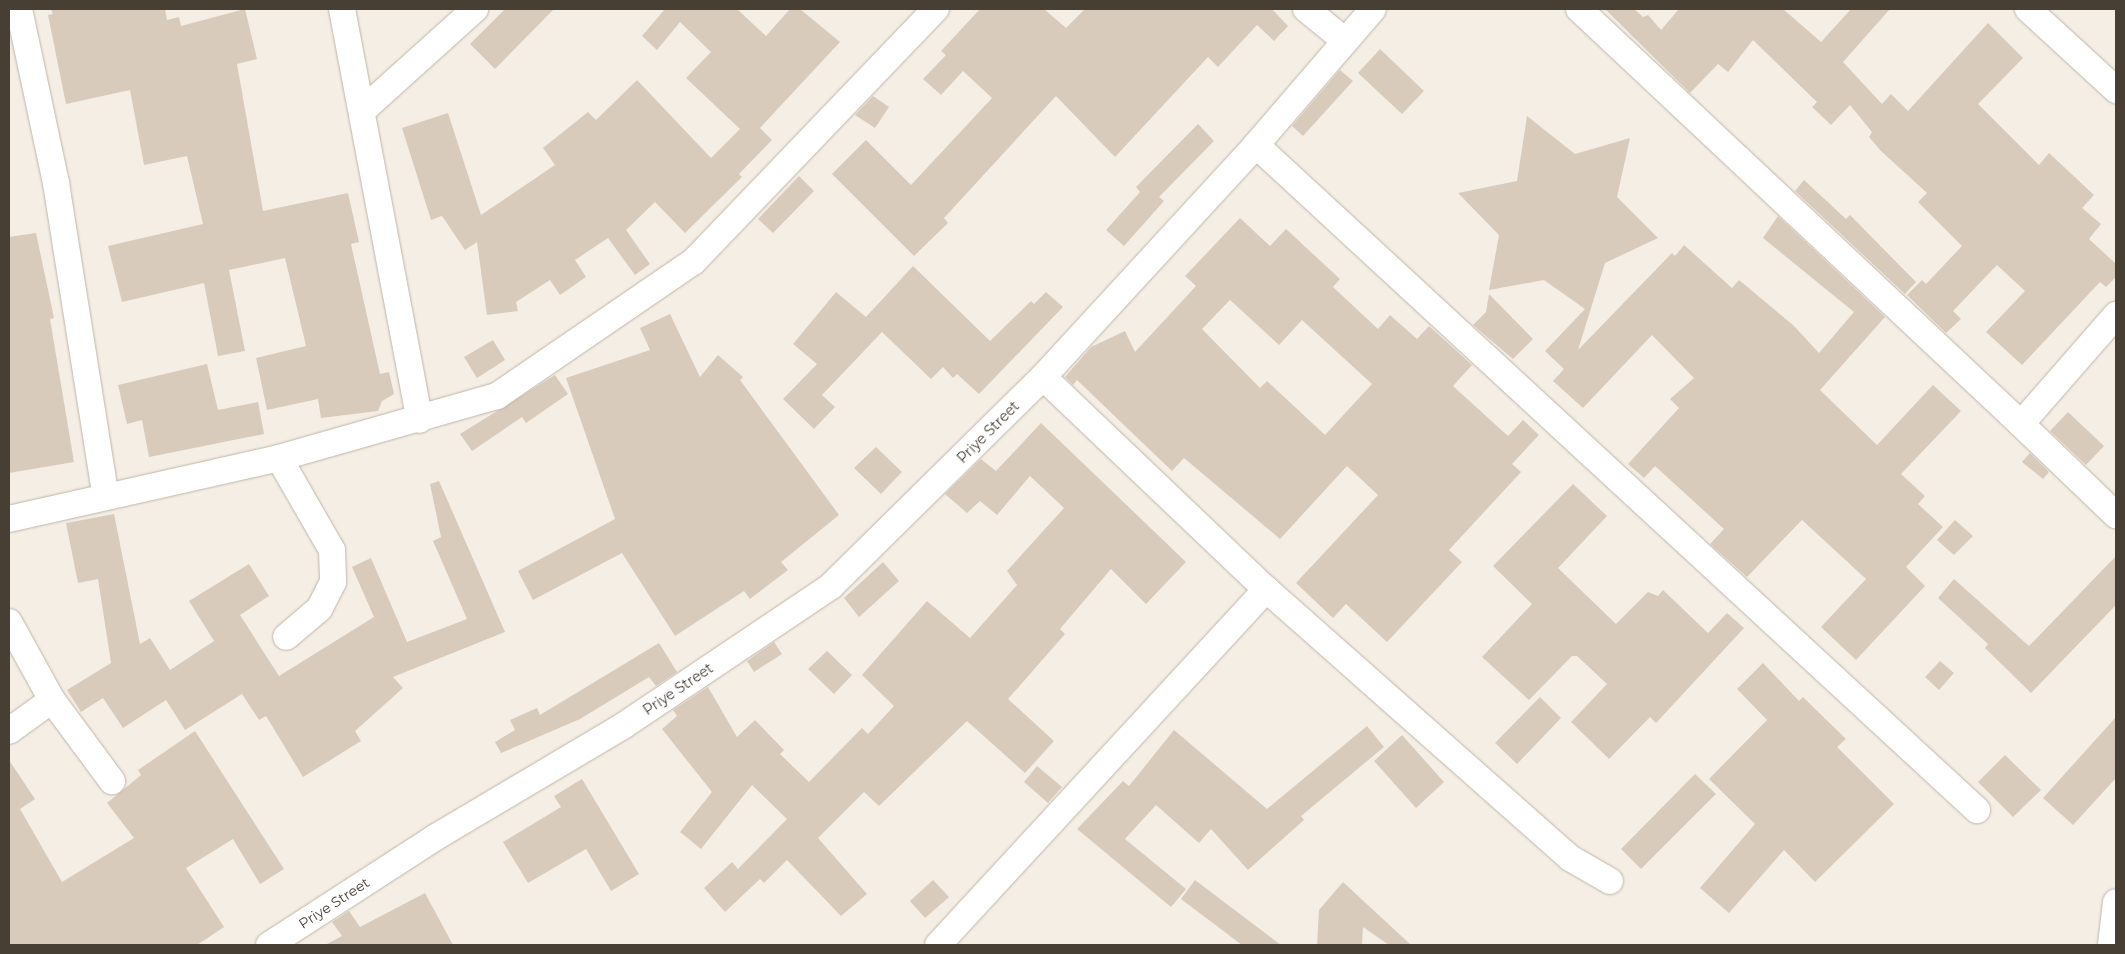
<!DOCTYPE html>
<html>
<head>
<meta charset="utf-8">
<style>
	body { margin:0 }
	#map { position:relative; width:2125px; height:954px; overflow:hidden; background:#f4eee5; font-family:Montserrat,sans-serif }
	div>[style] { position:absolute }
	.building>* { inset:0; background:#d9cbbc }
	.roads { filter:drop-shadow(0 0 1px #c0b5a6) drop-shadow(0 0 1px #c0b5a6) }
	.street>* { height:26px; margin:-13px; padding:0 13px; transform-origin:13px; border-radius:13px; background:#fff }
	span { translate:-50% -50%; white-space:nowrap; text-align:center; line-height:1.15; -webkit-text-stroke:4px #fff; paint-order:stroke }
	.street-label { font-size:14px; color:#473e34 }
	.frame { position:absolute; inset:0; border:10px solid #473e34; pointer-events:none }
</style>
</head>
<body>
<div id="map">
	<div class="building">
		<div style="clip-path:polygon(51px 9px,165px 9px,167px 20px,179px 17px,181px 26px,245px 9px,257px 59px,237px 64px,263px 211px,348px 193px,359px 242px,351px 244px,380px 374px,389px 372px,394px 394px,382px 401px,378px 411px,321px 418px,318px 399px,267px 410px,256px 358px,306px 346px,285px 258px,229px 270px,245px 351px,218px 356px,204px 283px,122px 302px,108px 246px,203px 224px,187px 156px,144px 165px,130px 90px,66px 104px,48px 15px,53px 14px)"></div>
		<div style="clip-path:polygon(505px 9px,554px 9px,495px 69px,470px 44px)"></div>
		<div style="clip-path:polygon(665px 9px,737px 9px,766px 36px,790px 9px,800px 9px,840px 42px,760px 128px,772px 140px,739px 174px,742px 177px,685px 233px,655px 202px,626px 230px,650px 264px,635px 275px,608px 238px,575px 260px,586px 277px,560px 295px,550px 280px,516px 302px,518px 311px,487px 315px,477px 242px,465px 250px,442px 216px,431px 220px,402px 128px,448px 113px,481px 215px,555px 165px,543px 148px,588px 112px,596px 120px,637px 80px,711px 158px,740px 129px,686px 78px,711px 52px,680px 22px,657px 50px,642px 36px)"></div>
		<div style="clip-path:polygon(980px 9px,1044px 9px,1066px 28px,1085px 9px,1272px 9px,1288px 26px,1274px 41px,1257px 25px,1218px 67px,1208px 57px,1115px 157px,1056px 96px,944px 218px,948px 223px,914px 256px,832px 174px,866px 140px,911px 185px,992px 98px,963px 71px,941px 95px,923px 79px,946px 55px,941px 51px)"></div>
		<div style="clip-path:polygon(1605px 9px,1634px 9px,1643px 17px,1648px 15px,1661px 30px,1679px 9px,1783px 9px,1821px 42px,1851px 9px,1890px 9px,1843px 62px,1882px 104px,1891px 94px,1908px 111px,1988px 23px,2023px 58px,1978px 104px,2039px 165px,2049px 153px,2094px 195px,2082px 208px,2101px 224px,2089px 239px,2116px 264px,2116px 277px,2106px 287px,2100px 282px,2022px 365px,1986px 332px,2025px 291px,1997px 265px,1953px 311px,1961px 319px,1946px 333px,1907px 295px,1922px 280px,1926px 284px,1962px 246px,1918px 202px,1927px 193px,1881px 151px,1869px 137px,1872px 132px,1850px 105px,1831px 125px,1812px 107px,1817px 102px,1753px 40px,1728px 72px,1718px 64px,1690px 93px)"></div>
		<div style="clip-path:polygon(1380px 49px,1424px 91px,1402px 114px,1358px 73px)"></div>
		<div style="clip-path:polygon(1340px 70px,1353px 81px,1303px 136px,1292px 126px)"></div>
		<div style="clip-path:polygon(873px 96px,889px 107px,875px 128px,855px 115px)"></div>
		<div style="clip-path:polygon(1527px 116px,1575px 154px,1630px 138px,1617px 197px,1658px 238px,1605px 263px,1578px 350px,1672px 253px,1675px 256px,1684px 245px,1732px 288px,1739px 280px,1794px 326px,1819px 353px,1854px 312px,1763px 238px,1778px 216px,1885px 317px,1820px 390px,1877px 445px,1933px 385px,1961px 411px,1901px 474px,1925px 496px,1918px 504px,1943px 527px,1906px 567px,1925px 586px,1856px 660px,1821px 627px,1866px 579px,1802px 520px,1747px 577px,1710px 544px,1724px 529px,1655px 466px,1644px 478px,1628px 464px,1679px 408px,1670px 399px,1694px 378px,1652px 335px,1583px 408px,1553px 381px,1564px 369px,1545px 351px,1585px 309px,1544px 280px,1489px 290px,1499px 235px,1458px 193px,1517px 181px)"></div>
		<div style="clip-path:polygon(1198px 124px,1214px 141px,1159px 197px,1164px 201px,1124px 246px,1106px 230px,1140px 192px,1136px 187px)"></div>
		<div style="clip-path:polygon(799px 176px,814px 191px,773px 233px,758px 219px)"></div>
		<div style="clip-path:polygon(1804px 180px,1846px 219px,1850px 215px,1916px 282px,1905px 294px,1795px 191px)"></div>
		<div style="clip-path:polygon(evenodd,1240px 218px,1270px 246px,1286px 229px,1340px 279px,1333px 287px,1378px 329px,1390px 315px,1417px 339px,1429px 326px,1472px 365px,1453px 386px,1508px 436px,1523px 420px,1539px 435px,1512px 464px,1521px 472px,1449px 550px,1462px 562px,1387px 642px,1346px 604px,1333px 618px,1296px 583px,1378px 495px,1347px 466px,1280px 539px,1184px 458px,1172px 471px,1077px 380px,1073px 385px,1065px 377px,1091px 347px,1125px 331px,1135px 352px,1196px 286px,1185px 276px,1240px 218px,1230px 300px,1279px 345px,1302px 320px,1372px 384px,1325px 435px,1267px 381px,1260px 388px,1202px 329px,1230px 300px)"></div>
		<div style="clip-path:polygon(36px 233px,54px 318px,50px 319px,74px 462px,9px 473px,9px 237px)"></div>
		<div style="clip-path:polygon(913px 266px,990px 341px,1031px 301px,1034px 304px,1046px 292px,1063px 307px,979px 394px,957px 374px,953px 378px,943px 367px,931px 379px,882px 332px,822px 395px,835px 407px,814px 429px,783px 399px,817px 364px,793px 344px,836px 292px,866px 317px)"></div>
		<div style="clip-path:polygon(1489px 294px,1533px 339px,1513px 359px,1473px 325px,1486px 312px)"></div>
		<div style="clip-path:polygon(670px 314px,700px 377px,718px 355px,743px 377px,740px 380px,839px 515px,781px 562px,788px 570px,750px 599px,744px 591px,675px 636px,622px 553px,533px 600px,518px 571px,615px 519px,566px 378px,650px 350px,640px 328px)"></div>
		<div style="clip-path:polygon(493px 340px,505px 360px,477px 378px,464px 357px)"></div>
		<div style="clip-path:polygon(207px 364px,218px 410px,258px 402px,264px 434px,149px 457px,142px 420px,127px 424px,118px 385px)"></div>
		<div style="clip-path:polygon(555px 375px,568px 394px,526px 423px,522px 417px,472px 451px,460px 434px)"></div>
		<div style="clip-path:polygon(2068px 412px,2104px 446px,2086px 465px,2050px 431px)"></div>
		<div style="clip-path:polygon(1041px 423px,1186px 562px,1146px 604px,1111px 569px,1060px 629px,1065px 634px,1008px 699px,1054px 741px,1025px 773px,967px 721px,879px 806px,864px 792px,818px 838px,867px 894px,841px 916px,787px 860px,764px 883px,760px 879px,725px 912px,704px 888px,732px 862px,738px 869px,787px 819px,752px 785px,701px 849px,680px 832px,712px 792px,662px 729px,677px 716px,673px 710px,708px 687px,737px 737px,755px 720px,784px 750px,780px 754px,809px 782px,862px 728px,868px 734px,894px 706px,862px 675px,927px 601px,970px 638px,1017px 585px,1007px 571px,1064px 508px,1030px 476px,997px 515px,980px 501px,967px 513px,945px 494px,981px 459px,996px 471px)"></div>
		<div style="clip-path:polygon(876px 447px,902px 472px,881px 494px,854px 468px)"></div>
		<div style="clip-path:polygon(2030px 453px,2049px 472px,2043px 479px,2022px 462px)"></div>
		<div style="clip-path:polygon(439px 481px,505px 632px,393px 677px,403px 688px,355px 731px,361px 741px,303px 777px,266px 716px,259px 720px,242px 694px,185px 730px,166px 700px,123px 728px,103px 698px,81px 712px,67px 690px,111px 663px,98px 579px,78px 583px,66px 523px,114px 514px,140px 644px,150px 638px,170px 670px,214px 641px,189px 601px,249px 564px,269px 596px,240px 615px,279px 676px,374px 617px,352px 567px,371px 558px,407px 642px,467px 619px,433px 541px,441px 537px,430px 484px)"></div>
		<div style="clip-path:polygon(1573px 484px,1607px 516px,1558px 568px,1616px 624px,1648px 592px,1658px 596px,1663px 590px,1708px 633px,1727px 613px,1744px 628px,1656px 723px,1650px 717px,1609px 759px,1571px 722px,1607px 684px,1577px 656px,1572px 656px,1529px 700px,1482px 657px,1532px 604px,1493px 566px)"></div>
		<div style="clip-path:polygon(1955px 520px,1973px 536px,1954px 555px,1937px 540px)"></div>
		<div style="clip-path:polygon(2116px 556px,2116px 605px,2031px 693px,1985px 648px,1988px 644px,1938px 598px,1954px 579px,2029px 646px)"></div>
		<div style="clip-path:polygon(883px 562px,899px 581px,859px 617px,844px 598px)"></div>
		<div style="clip-path:polygon(774px 642px,782px 654px,754px 672px,747px 661px)"></div>
		<div style="clip-path:polygon(659px 643px,677px 672px,656px 686px,649px 677px,580px 719px,501px 753px,495px 742px,515px 730px,510px 720px,537px 708px,540px 715px)"></div>
		<div style="clip-path:polygon(827px 651px,852px 675px,834px 694px,808px 669px)"></div>
		<div style="clip-path:polygon(1940px 661px,1954px 673px,1939px 690px,1925px 677px)"></div>
		<div style="clip-path:polygon(1763px 663px,1799px 701px,1803px 697px,1846px 739px,1837px 747px,1894px 804px,1815px 882px,1784px 850px,1729px 913px,1700px 888px,1755px 824px,1709px 779px,1767px 720px,1737px 689px)"></div>
		<div style="clip-path:polygon(1540px 697px,1561px 718px,1517px 764px,1495px 743px)"></div>
		<div style="clip-path:polygon(2116px 717px,2116px 778px,2073px 825px,2043px 798px)"></div>
		<div style="clip-path:polygon(1367px 726px,1384px 747px,1301px 816px,1304px 820px,1248px 870px,1211px 829px,1199px 843px,1156px 805px,1125px 839px,1186px 889px,1171px 907px,1077px 829px,1123px 781px,1129px 786px,1174px 730px,1267px 809px)"></div>
		<div style="clip-path:polygon(195px 731px,284px 869px,260px 884px,233px 839px,186px 868px,224px 927px,197px 945px,9px 945px,9px 760px,35px 799px,20px 809px,62px 882px,134px 838px,107px 803px,141px 775px,138px 770px)"></div>
		<div style="clip-path:polygon(1402px 735px,1444px 782px,1416px 808px,1374px 761px)"></div>
		<div style="clip-path:polygon(2005px 755px,2041px 790px,2013px 817px,1978px 782px)"></div>
		<div style="clip-path:polygon(1037px 766px,1062px 787px,1048px 803px,1024px 782px)"></div>
		<div style="clip-path:polygon(1695px 774px,1716px 794px,1641px 869px,1621px 849px)"></div>
		<div style="clip-path:polygon(582px 779px,639px 874px,611px 891px,586px 849px,528px 883px,503px 842px,561px 807px,554px 796px)"></div>
		<div style="clip-path:polygon(933px 880px,949px 897px,925px 918px,910px 901px)"></div>
		<div style="clip-path:polygon(1195px 880px,1281px 945px,1242px 945px,1181px 899px)"></div>
		<div style="clip-path:polygon(1343px 882px,1411px 945px,1389px 945px,1363px 927px,1362px 945px,1317px 945px,1319px 910px)"></div>
		<div style="clip-path:polygon(425px 893px,453px 945px,325px 945px,342px 936px,332px 922px,349px 911px,360px 927px)"></div>
	</div>
	<div class="roads">
		<div class="street">
			<div style="left:19px;top:9px;width:178px;rotate:78deg"></div>
			<div style="left:56px;top:183px;width:315px;rotate:81deg"></div>
			<div style="left:342px;top:9px;width:418px;rotate:79.3deg"></div>
			<div style="left:1306px;top:9px;width:49px;rotate:39.2deg"></div>
			<div style="left:1579px;top:9px;width:606px;rotate:43.2deg"></div>
			<div style="left:2021px;top:424px;width:145px;rotate:-48.9deg"></div>
			<div style="left:2028px;top:9px;width:120px;rotate:42.6deg"></div>
			<div style="left:363px;top:110px;width:151px;rotate:-42deg"></div>
			<div style="left:1256px;top:145px;width:981px;rotate:42.69deg"></div>
			<div style="left:1043px;top:377px;width:308px;rotate:43.6deg"></div>
			<div style="left:1266px;top:589px;width:406px;rotate:41.5deg"></div>
			<div style="left:1570px;top:858px;width:46px;rotate:29.9deg"></div>
			<div style="left:2021px;top:424px;width:132px;rotate:43.8deg"></div>
			<div style="left:279px;top:458px;width:106px;rotate:60.1deg"></div>
			<div style="left:332px;top:550px;width:32px;rotate:88deg"></div>
			<div style="left:333px;top:582px;width:30px;rotate:117deg"></div>
			<div style="left:319px;top:609px;width:43px;rotate:139.7deg"></div>
			<div style="left:9px;top:519px;width:277px;rotate:-12.7deg"></div>
			<div style="left:279px;top:458px;width:227px;rotate:-15.9deg"></div>
			<div style="left:497px;top:396px;width:237px;rotate:-34.4deg"></div>
			<div style="left:693px;top:262px;width:351px;rotate:-46.2deg"></div>
			<div style="left:9px;top:622px;width:89px;rotate:61.1deg"></div>
			<div style="left:52px;top:700px;width:101px;rotate:53.5deg"></div>
			<div style="left:9px;top:731px;width:53px;rotate:-35.8deg"></div>
			<div style="left:269px;top:945px;width:199px;rotate:-32.9deg"></div>
			<div style="left:436px;top:837px;width:217px;rotate:-30.7deg"></div>
			<div style="left:623px;top:726px;width:251px;rotate:-33.9deg"></div>
			<div style="left:831px;top:586px;width:298px;rotate:-44.6deg"></div>
			<div style="left:1043px;top:377px;width:315px;rotate:-47.4deg"></div>
			<div style="left:1256px;top:145px;width:179px;rotate:-49.3deg"></div>
			<div style="left:938px;top:945px;width:484px;rotate:-47.3deg"></div>
			<div style="left:2111px;top:945px;width:43px;rotate:-83.4deg"></div>
		</div>
	</div>
	<div class="street-label">
		<span style="left:988px;top:432px;rotate:-45deg">Priye Street</span>
		<span style="left:678px;top:689px;rotate:-34deg">Priye Street</span>
		<span style="left:334px;top:903px;rotate:-33deg">Priye Street</span>
	</div>
	<div class="frame"></div>
</div>
</body>
</html>
